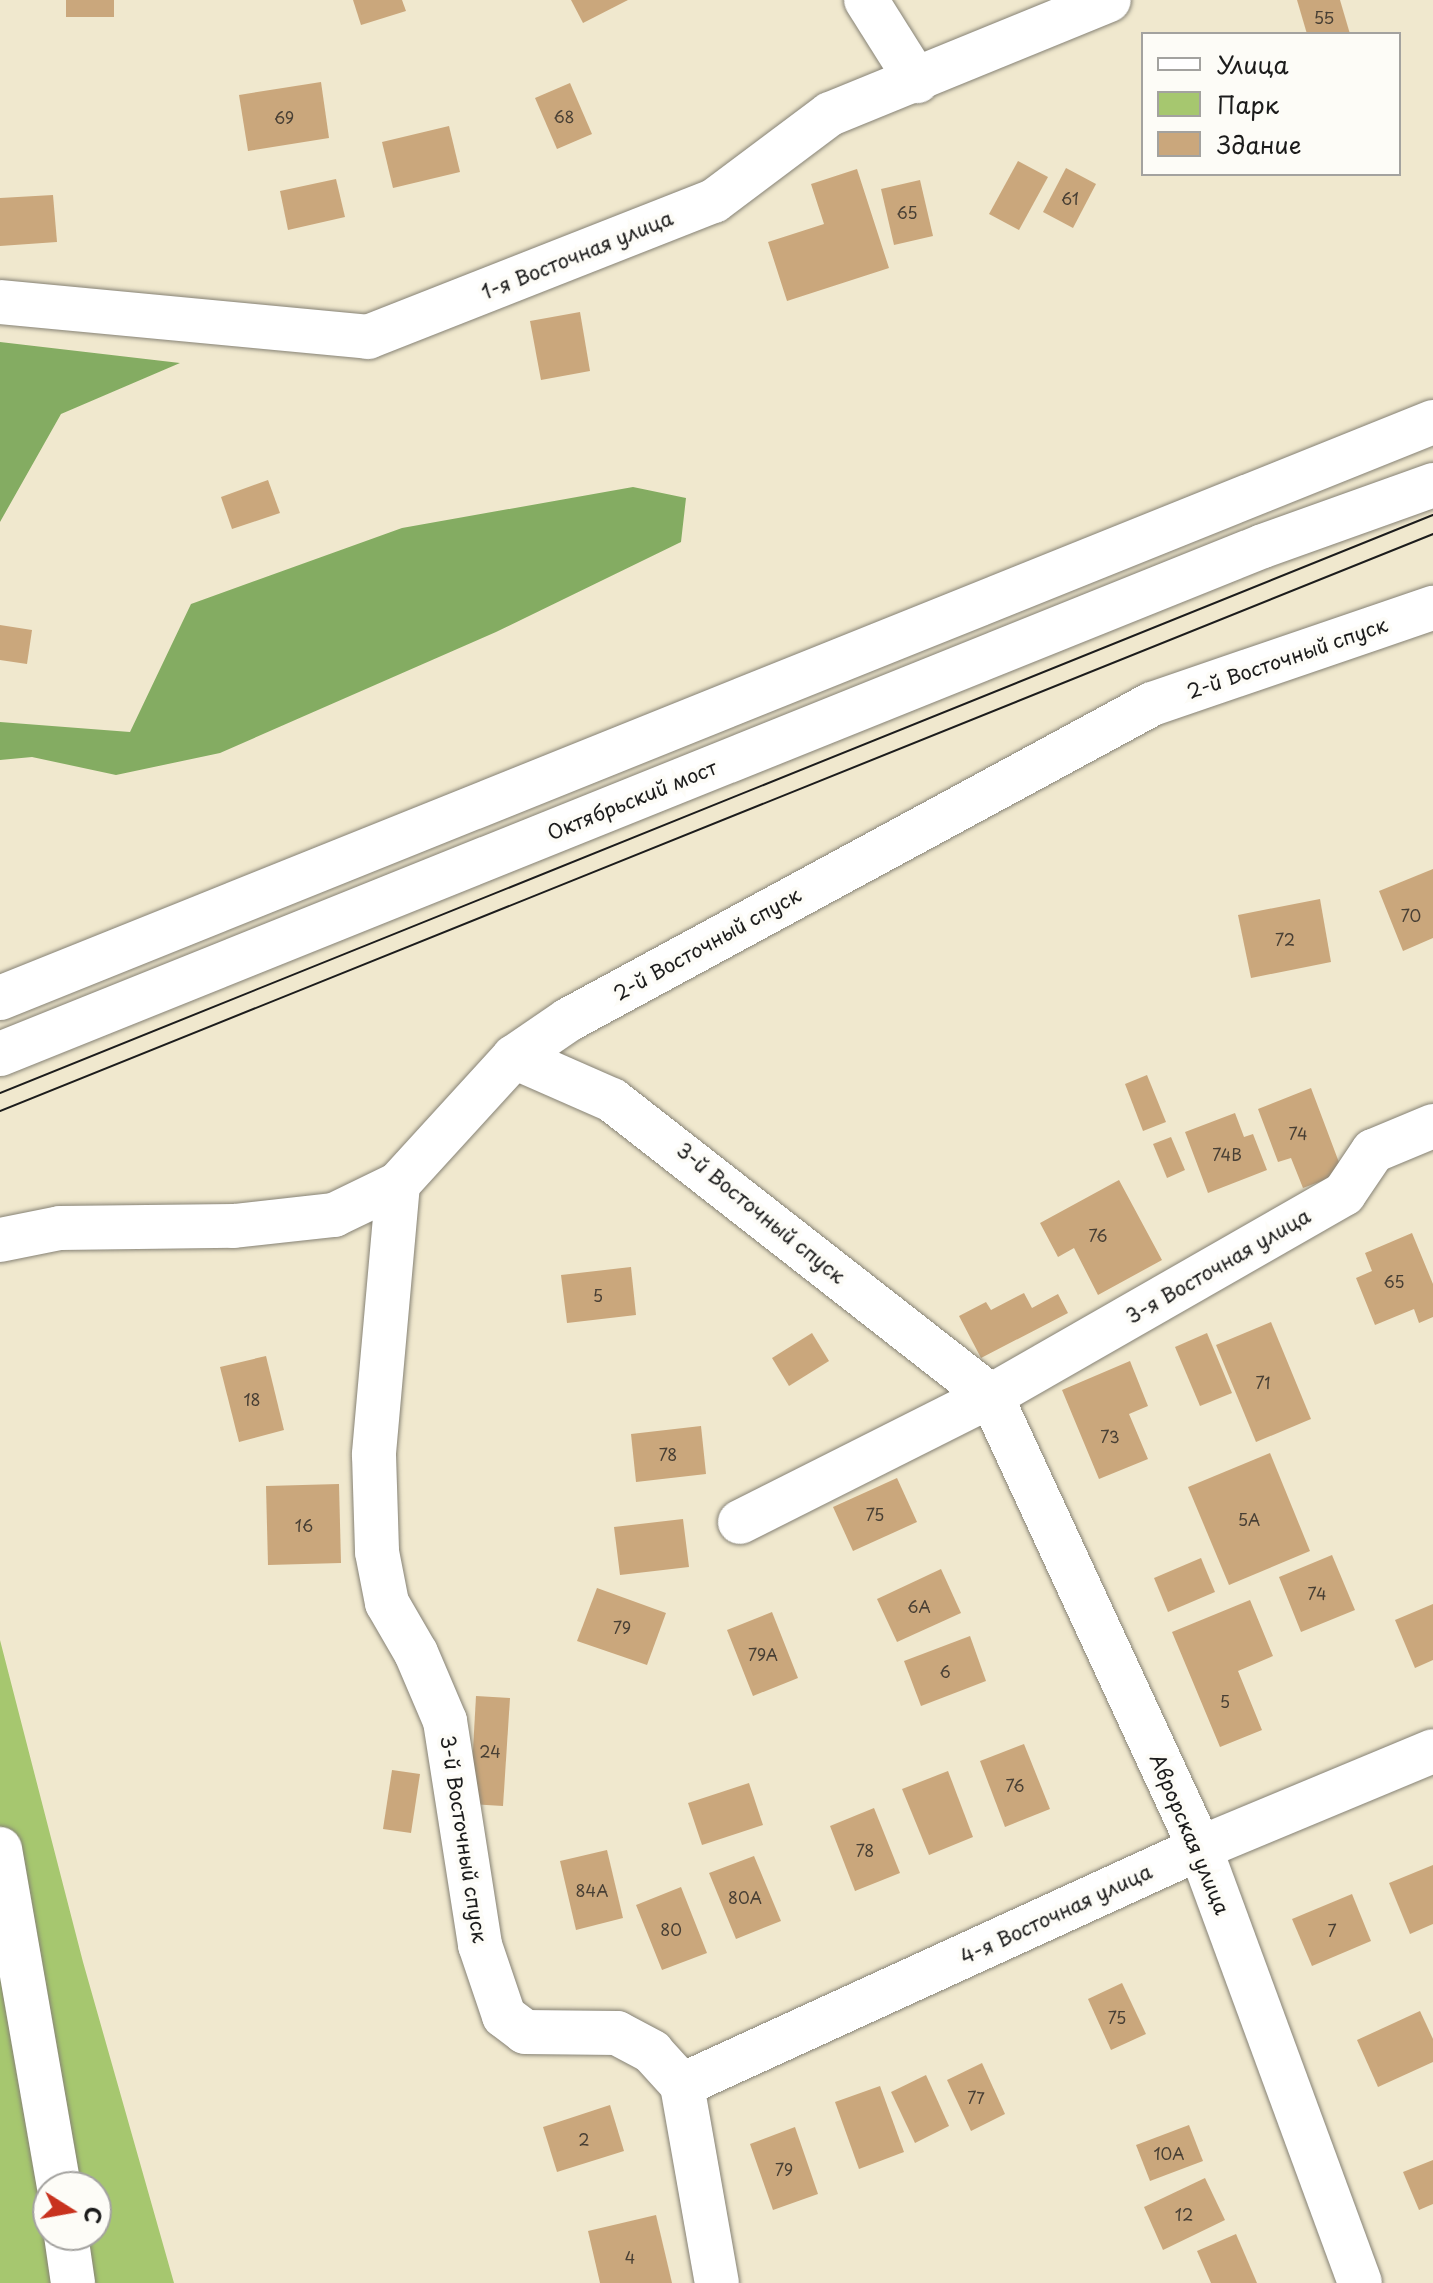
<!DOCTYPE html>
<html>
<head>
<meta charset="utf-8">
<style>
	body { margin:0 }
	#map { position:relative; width:1433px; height:2283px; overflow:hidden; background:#f0e8ce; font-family:"Playpen Sans",sans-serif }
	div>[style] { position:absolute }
	.green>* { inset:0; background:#a6c76f }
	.forest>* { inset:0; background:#84ac62 }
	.building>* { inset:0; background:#caa77c }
	.roads { filter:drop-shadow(0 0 2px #868275) drop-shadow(0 0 2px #868275) }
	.minor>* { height:44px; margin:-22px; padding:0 22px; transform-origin:22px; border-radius:22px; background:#fff }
	.major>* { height:44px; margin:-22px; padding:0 22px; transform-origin:22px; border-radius:22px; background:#fff }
	.tram>* { height:2px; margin:-1px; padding:0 1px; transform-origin:1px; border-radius:1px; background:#1c1c1c }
	span { translate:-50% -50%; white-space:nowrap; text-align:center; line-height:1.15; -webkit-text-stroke:8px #fdfcf7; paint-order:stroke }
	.number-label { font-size:16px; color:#483f34 }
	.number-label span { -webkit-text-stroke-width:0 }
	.street-label { font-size:20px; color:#1c1c1c }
	.legend { position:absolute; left:1141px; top:32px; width:260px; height:144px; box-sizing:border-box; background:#fdfcf7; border:2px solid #a3a29f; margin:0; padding:10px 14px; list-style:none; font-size:24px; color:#1c1c1c }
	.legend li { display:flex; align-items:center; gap:16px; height:40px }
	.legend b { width:40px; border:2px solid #a3a29f }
	.north { position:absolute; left:32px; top:2171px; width:80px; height:80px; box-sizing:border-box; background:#fdfcf7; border:2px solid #a3a29f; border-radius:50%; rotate:101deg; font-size:22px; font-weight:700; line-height:32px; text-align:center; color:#1c1c1c }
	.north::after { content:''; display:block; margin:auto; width:28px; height:36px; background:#c8321e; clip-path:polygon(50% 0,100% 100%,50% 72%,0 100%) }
</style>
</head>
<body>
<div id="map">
	<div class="green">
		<div style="clip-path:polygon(evenodd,0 1640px,83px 1962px,174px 2283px,0 2283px,0 1640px,48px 2187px,96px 2187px,96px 2235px,48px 2235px,48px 2187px)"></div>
	</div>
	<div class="forest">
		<div style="clip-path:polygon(0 342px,180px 363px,61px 414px,0 522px)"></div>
		<div style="clip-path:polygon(633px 487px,686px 498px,681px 542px,496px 632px,220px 753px,116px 775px,32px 757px,0 760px,0 722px,130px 732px,191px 604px,402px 528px)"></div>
	</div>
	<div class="building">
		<div style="clip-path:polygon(66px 0,114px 0,114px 17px,66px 17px)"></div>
		<div style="clip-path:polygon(353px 0,402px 0,406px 11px,361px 25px)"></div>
		<div style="clip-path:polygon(571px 0,628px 0,583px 23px)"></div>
		<div style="clip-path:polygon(1297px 0,1340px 0,1350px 34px,1307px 34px)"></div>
		<div style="clip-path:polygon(321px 82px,329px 138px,248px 151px,239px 95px)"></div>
		<div style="clip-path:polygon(570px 83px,592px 134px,557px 149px,535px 98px)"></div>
		<div style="clip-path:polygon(449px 126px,460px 172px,393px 188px,382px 142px)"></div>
		<div style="clip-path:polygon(1018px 161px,1048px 177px,1019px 230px,989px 214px)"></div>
		<div style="clip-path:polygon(1066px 168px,1096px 184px,1073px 228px,1043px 212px)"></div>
		<div style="clip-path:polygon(857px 169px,889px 268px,787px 301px,768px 242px,824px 224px,811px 184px)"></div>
		<div style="clip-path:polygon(336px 179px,345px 217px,288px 230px,280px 191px)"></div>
		<div style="clip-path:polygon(920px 180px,933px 236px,894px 245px,881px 189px)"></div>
		<div style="clip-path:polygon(53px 195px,57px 242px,0 246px,0 198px)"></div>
		<div style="clip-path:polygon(580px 312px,590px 371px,541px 380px,530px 321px)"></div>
		<div style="clip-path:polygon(268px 480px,280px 513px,232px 529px,221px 497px)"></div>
		<div style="clip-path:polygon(0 625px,32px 630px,27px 664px,0 660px)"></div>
		<div style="clip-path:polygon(1433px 869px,1433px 938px,1403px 951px,1379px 891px)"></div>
		<div style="clip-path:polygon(1320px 899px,1331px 962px,1251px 978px,1238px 915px)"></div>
		<div style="clip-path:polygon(1147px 1075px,1166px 1122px,1143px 1131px,1125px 1084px)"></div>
		<div style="clip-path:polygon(1311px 1088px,1343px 1173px,1303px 1188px,1291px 1158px,1278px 1162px,1258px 1109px)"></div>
		<div style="clip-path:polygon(1235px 1113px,1244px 1137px,1253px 1134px,1267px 1170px,1208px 1193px,1185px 1132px)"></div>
		<div style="clip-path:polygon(1171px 1137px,1185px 1170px,1167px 1178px,1153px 1144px)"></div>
		<div style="clip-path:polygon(1119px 1180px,1162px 1260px,1098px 1295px,1074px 1248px,1058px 1257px,1040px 1223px)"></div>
		<div style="clip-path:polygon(1412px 1233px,1433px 1284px,1433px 1317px,1419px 1323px,1414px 1309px,1375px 1325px,1356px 1278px,1372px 1271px,1365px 1253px)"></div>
		<div style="clip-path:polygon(631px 1267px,636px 1315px,567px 1323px,561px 1275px)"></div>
		<div style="clip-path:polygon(1024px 1293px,1032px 1308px,1058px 1294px,1068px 1313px,981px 1358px,959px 1316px,986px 1302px,991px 1310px)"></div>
		<div style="clip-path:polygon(1271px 1322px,1311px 1419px,1256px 1442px,1216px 1345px)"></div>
		<div style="clip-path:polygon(812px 1333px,829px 1361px,789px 1386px,772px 1358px)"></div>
		<div style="clip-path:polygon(1207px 1333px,1232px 1393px,1200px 1406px,1175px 1347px)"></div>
		<div style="clip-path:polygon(266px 1356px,284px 1430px,239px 1442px,220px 1367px)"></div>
		<div style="clip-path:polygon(1130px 1361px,1148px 1406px,1129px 1414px,1148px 1459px,1099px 1479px,1062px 1390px)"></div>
		<div style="clip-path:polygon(701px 1426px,706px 1474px,636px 1482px,631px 1434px)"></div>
		<div style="clip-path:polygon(1270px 1453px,1310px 1551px,1229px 1585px,1188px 1487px)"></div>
		<div style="clip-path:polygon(897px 1478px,917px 1522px,853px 1551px,833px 1507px)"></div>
		<div style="clip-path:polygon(339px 1484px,341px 1563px,268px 1565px,266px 1486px)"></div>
		<div style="clip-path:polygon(683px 1519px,689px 1567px,620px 1575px,614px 1527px)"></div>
		<div style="clip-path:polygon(1332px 1555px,1355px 1610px,1301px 1632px,1279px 1577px)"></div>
		<div style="clip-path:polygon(1201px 1558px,1215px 1592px,1168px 1612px,1154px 1578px)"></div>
		<div style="clip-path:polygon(941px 1569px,961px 1613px,897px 1642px,877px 1599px)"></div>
		<div style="clip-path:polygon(597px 1588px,666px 1613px,647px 1665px,577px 1641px)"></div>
		<div style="clip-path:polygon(1250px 1600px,1273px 1656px,1238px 1671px,1262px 1730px,1220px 1747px,1172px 1632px)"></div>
		<div style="clip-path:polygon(1433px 1604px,1433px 1660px,1415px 1668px,1395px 1620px)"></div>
		<div style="clip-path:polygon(772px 1612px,798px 1678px,753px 1696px,727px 1630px)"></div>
		<div style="clip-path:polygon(970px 1636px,986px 1681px,921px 1706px,904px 1661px)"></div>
		<div style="clip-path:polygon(476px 1696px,510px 1698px,503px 1806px,470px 1804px)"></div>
		<div style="clip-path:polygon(1024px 1744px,1050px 1809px,1005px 1827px,980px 1761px)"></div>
		<div style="clip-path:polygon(392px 1770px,420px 1774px,411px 1833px,383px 1829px)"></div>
		<div style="clip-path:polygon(948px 1771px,973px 1837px,929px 1855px,902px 1789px)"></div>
		<div style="clip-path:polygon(749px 1783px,763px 1825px,702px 1845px,688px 1803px)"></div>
		<div style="clip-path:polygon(874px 1808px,900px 1873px,855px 1891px,830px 1826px)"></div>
		<div style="clip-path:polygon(607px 1850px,623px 1918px,576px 1930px,560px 1861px)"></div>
		<div style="clip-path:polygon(754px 1856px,781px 1921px,736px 1939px,709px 1873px)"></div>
		<div style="clip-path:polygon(1433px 1865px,1433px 1924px,1410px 1934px,1389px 1883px)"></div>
		<div style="clip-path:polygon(681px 1887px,707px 1953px,662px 1970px,636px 1905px)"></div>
		<div style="clip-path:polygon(1352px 1894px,1371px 1941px,1312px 1966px,1292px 1919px)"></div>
		<div style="clip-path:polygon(1122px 1983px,1146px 2034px,1111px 2050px,1088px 1999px)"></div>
		<div style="clip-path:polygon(1420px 2011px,1433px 2039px,1433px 2062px,1378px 2087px,1357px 2040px)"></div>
		<div style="clip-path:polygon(982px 2063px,1005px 2114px,971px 2131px,947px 2080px)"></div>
		<div style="clip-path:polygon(926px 2075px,949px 2126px,915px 2143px,891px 2092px)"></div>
		<div style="clip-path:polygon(880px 2086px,904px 2152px,859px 2169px,835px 2102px)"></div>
		<div style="clip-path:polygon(610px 2105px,624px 2151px,557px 2172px,543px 2127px)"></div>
		<div style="clip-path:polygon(1189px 2125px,1203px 2161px,1150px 2181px,1136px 2145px)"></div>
		<div style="clip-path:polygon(795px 2127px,818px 2194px,773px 2210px,750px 2144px)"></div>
		<div style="clip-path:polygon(1433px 2160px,1433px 2204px,1419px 2210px,1403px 2172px)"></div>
		<div style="clip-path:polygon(1205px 2178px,1225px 2220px,1163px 2250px,1144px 2207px)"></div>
		<div style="clip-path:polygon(656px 2215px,672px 2283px,600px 2283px,588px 2231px)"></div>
		<div style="clip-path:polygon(1236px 2234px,1257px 2283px,1211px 2283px,1197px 2251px)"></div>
	</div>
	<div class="roads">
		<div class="minor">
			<div style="left:866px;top:0;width:96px;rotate:57.8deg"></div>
			<div style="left:0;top:302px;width:370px;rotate:5.4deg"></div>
			<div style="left:368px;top:337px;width:372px;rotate:-21.5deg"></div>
			<div style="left:714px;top:201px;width:145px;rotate:-36.9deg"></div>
			<div style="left:830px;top:114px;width:301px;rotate:-22.2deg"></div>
			<div style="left:514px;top:1057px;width:107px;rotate:23.7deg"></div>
			<div style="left:612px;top:1100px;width:481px;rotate:38deg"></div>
			<div style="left:991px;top:1396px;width:498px;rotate:65.2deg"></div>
			<div style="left:1200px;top:1848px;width:463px;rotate:69.8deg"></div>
			<div style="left:398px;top:1184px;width:272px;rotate:95.1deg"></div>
			<div style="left:374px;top:1455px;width:97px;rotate:88.2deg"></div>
			<div style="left:377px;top:1552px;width:52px;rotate:78.9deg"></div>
			<div style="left:387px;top:1603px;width:58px;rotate:59.9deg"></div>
			<div style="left:416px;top:1653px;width:74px;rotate:66.9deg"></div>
			<div style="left:445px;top:1721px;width:227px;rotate:81.1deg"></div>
			<div style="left:480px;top:1945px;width:75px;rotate:71.3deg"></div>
			<div style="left:504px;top:2016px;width:26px;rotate:37deg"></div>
			<div style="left:525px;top:2032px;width:92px;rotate:0.6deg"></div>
			<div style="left:617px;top:2033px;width:40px;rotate:28deg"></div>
			<div style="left:652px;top:2052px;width:45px;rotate:47.7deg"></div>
			<div style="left:0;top:1240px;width:61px;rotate:-11.3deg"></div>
			<div style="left:60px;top:1228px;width:174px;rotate:-0.7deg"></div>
			<div style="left:234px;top:1226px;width:101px;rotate:-6.3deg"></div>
			<div style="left:334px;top:1215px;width:71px;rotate:-25.8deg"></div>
			<div style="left:398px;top:1184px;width:172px;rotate:-47.6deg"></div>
			<div style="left:514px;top:1057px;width:65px;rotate:-34.4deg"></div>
			<div style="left:568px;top:1020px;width:664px;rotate:-28.42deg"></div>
			<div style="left:1152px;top:704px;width:297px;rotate:-18.9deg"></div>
			<div style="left:740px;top:1522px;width:281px;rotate:-26.7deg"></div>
			<div style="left:991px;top:1396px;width:407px;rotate:-29.8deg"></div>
			<div style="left:1344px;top:1194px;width:52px;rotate:-56deg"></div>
			<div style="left:1373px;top:1151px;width:65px;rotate:-22.6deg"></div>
			<div style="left:0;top:1849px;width:343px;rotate:80.1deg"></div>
			<div style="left:682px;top:2085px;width:570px;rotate:-24.59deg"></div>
			<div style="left:1200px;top:1848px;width:252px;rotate:-22.6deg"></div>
			<div style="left:682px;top:2085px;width:201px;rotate:80deg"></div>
			<div style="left:66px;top:2235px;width:49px;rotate:81.7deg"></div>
		</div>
		<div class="major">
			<div style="left:0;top:998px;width:1544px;rotate:-21.9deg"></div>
			<div style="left:0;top:1054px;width:1361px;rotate:-21.91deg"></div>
			<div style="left:1263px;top:546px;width:181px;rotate:-19.7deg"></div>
		</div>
	</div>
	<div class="tram">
		<div style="left:0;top:1093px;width:1545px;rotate:-21.97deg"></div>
		<div style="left:0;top:1111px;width:1545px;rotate:-21.93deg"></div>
	</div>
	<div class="number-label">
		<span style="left:1324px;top:17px">55</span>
		<span style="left:564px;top:116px">68</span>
		<span style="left:284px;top:117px">69</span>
		<span style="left:1070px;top:198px">61</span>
		<span style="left:907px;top:212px">65</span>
		<span style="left:1411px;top:915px">70</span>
		<span style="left:1285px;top:939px">72</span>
		<span style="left:1298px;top:1133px">74</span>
		<span style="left:1227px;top:1154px">74В</span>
		<span style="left:1098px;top:1235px">76</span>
		<span style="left:1394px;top:1281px">65</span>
		<span style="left:598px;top:1295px">5</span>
		<span style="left:1263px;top:1382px">71</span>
		<span style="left:252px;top:1399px">18</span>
		<span style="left:1110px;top:1436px">73</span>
		<span style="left:668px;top:1454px">78</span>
		<span style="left:875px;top:1514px">75</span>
		<span style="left:1249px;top:1519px">5А</span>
		<span style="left:304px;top:1525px">16</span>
		<span style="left:1317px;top:1593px">74</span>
		<span style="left:919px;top:1606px">6А</span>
		<span style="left:622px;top:1627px">79</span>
		<span style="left:763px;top:1654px">79А</span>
		<span style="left:945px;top:1671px">6</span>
		<span style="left:1225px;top:1701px">5</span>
		<span style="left:490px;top:1751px">24</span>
		<span style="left:1015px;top:1785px">76</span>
		<span style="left:865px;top:1850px">78</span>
		<span style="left:592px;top:1890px">84А</span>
		<span style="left:745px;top:1897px">80А</span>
		<span style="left:671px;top:1929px">80</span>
		<span style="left:1332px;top:1930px">7</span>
		<span style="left:1117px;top:2017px">75</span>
		<span style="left:976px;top:2097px">77</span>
		<span style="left:584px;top:2139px">2</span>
		<span style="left:1169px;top:2153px">10А</span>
		<span style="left:784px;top:2169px">79</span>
		<span style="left:1184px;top:2214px">12</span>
		<span style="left:630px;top:2257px">4</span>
	</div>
	<div class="street-label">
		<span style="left:577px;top:255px;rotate:-22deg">1-я Восточная улица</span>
		<span style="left:1287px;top:658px;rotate:-19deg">2-й Восточный спуск</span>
		<span style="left:632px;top:800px;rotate:-22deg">Октябрьский мост</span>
		<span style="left:707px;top:944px;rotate:-29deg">2-й Восточный спуск</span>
		<span style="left:761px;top:1213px;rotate:39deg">3-й Восточный спуск</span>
		<span style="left:1218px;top:1266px;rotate:-30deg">3-я Восточная улица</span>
		<span style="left:1190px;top:1834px;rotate:67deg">Аврорская улица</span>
		<span style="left:464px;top:1839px;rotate:81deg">3-й Восточный спуск</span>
		<span style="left:1056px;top:1914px;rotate:-25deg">4-я Восточная улица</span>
	</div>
	<ul class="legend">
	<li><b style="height:10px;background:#fff"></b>Улица</li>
	<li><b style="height:22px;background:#a6c76f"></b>Парк</li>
	<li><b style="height:22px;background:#caa77c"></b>Здание</li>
	</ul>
	<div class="north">С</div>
</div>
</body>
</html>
